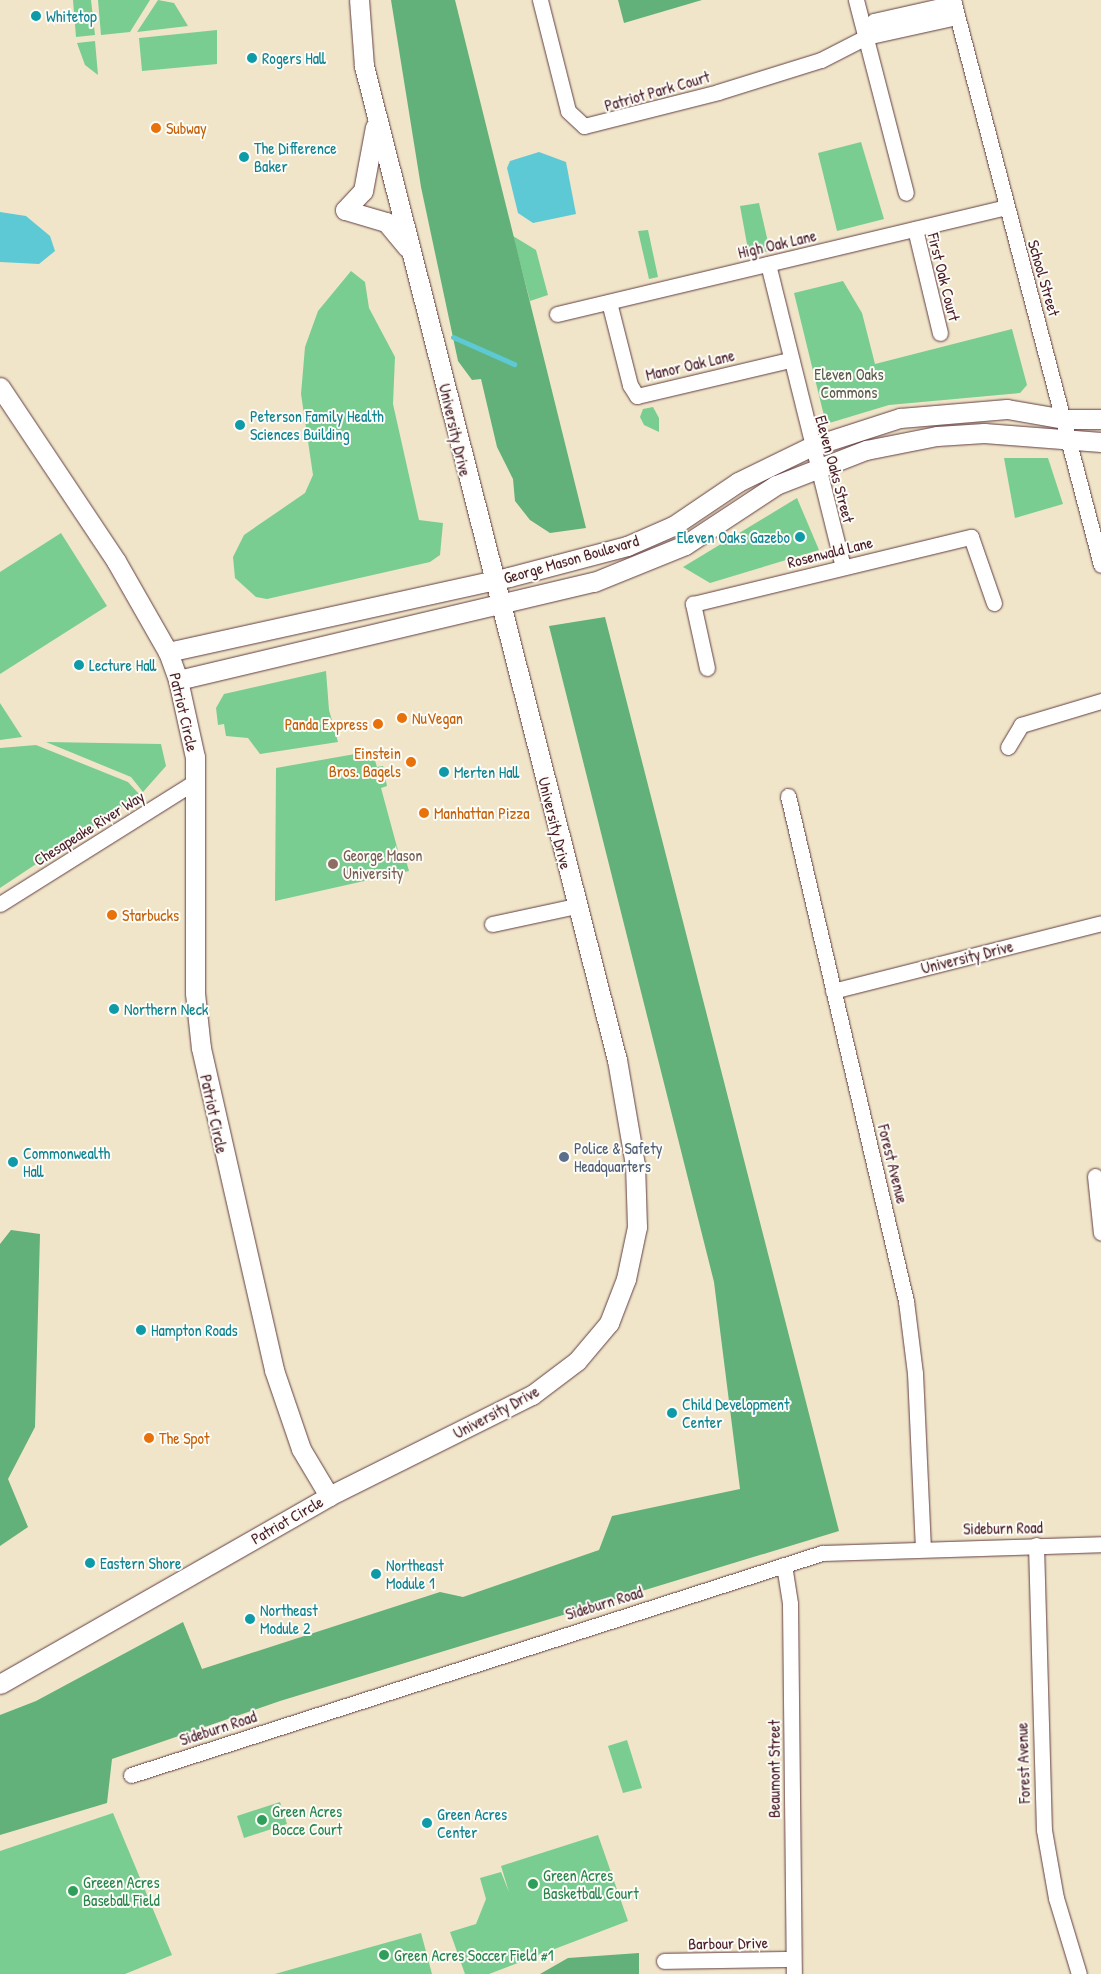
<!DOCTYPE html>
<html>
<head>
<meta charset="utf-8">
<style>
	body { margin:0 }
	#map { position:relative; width:1101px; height:1974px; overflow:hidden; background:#f0e5c8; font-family:"Patrick Hand",sans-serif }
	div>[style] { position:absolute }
	.green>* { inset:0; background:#79cd90 }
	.forest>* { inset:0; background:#62b07a }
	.water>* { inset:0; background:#5dc9d4 }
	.stream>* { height:5px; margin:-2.5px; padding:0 2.5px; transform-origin:2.5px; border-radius:2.5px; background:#5dc9d4 }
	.roads { filter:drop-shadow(0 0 1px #633d43) drop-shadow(0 0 1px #633d43) }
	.minor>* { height:15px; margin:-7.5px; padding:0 7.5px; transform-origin:7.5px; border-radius:7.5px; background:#fff }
	.tertiary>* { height:19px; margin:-9.5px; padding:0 9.5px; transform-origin:9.5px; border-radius:9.5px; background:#fff }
	.dots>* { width:14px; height:14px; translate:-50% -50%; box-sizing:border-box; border:2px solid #fdfcf7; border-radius:50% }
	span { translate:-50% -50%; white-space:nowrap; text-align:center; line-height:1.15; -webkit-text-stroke:4px #fdfcf7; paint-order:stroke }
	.culture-label { font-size:16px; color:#0d838f }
	.left { translate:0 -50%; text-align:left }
	.right { translate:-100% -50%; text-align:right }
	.street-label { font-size:16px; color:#4a1f2b }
	.food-label { font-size:16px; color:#c56008 }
	.park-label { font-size:16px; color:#5a5c4e }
	.education-label { font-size:16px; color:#785e54 }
	.service-label { font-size:16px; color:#4e5e75 }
	.leisure-label { font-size:16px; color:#27864d }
</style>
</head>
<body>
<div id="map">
	<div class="green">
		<div style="clip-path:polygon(73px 0,91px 0,95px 35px,76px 37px)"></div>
		<div style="clip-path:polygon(98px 0,150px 0,130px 32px,101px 35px)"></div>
		<div style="clip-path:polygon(158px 0,174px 3px,188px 26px,137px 32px)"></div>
		<div style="clip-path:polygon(217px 30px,217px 64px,142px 71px,139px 38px)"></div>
		<div style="clip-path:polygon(95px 41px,98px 75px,85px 65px,77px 43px)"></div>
		<div style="clip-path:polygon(861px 142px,884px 219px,837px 231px,818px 153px)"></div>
		<div style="clip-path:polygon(759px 203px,770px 251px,749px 255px,740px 206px)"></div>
		<div style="clip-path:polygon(648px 230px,658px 277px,649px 279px,638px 231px)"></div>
		<div style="clip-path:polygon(513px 236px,536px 250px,548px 295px,530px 301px)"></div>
		<div style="clip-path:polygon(351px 271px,365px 282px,369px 308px,395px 357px,393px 404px,419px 520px,443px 523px,440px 555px,430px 562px,267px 599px,256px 597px,235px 578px,233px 557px,244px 535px,305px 493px,313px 475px,301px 394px,305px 347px,318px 311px)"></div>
		<div style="clip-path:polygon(843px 281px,862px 313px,875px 364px,1012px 329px,1027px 385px,1020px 393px,889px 405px,826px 424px,794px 293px)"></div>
		<div style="clip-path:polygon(653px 407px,659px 418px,659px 432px,644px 425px,640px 417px,643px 409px)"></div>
		<div style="clip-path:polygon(1004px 458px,1048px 458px,1063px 504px,1015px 518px)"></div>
		<div style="clip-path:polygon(797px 498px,819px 550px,710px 583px,683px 567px)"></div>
		<div style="clip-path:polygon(61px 533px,107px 606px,0 674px,0 572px)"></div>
		<div style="clip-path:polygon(326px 671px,329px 710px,338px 742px,260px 754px,248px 738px,226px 736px,224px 724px,218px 725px,216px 708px,224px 694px)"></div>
		<div style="clip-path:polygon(0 703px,22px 737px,0 740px)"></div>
		<div style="clip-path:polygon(46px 742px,161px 744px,166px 766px,143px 792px,131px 777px)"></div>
		<div style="clip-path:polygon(36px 745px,128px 782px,140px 795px,0 888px,0 748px)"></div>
		<div style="clip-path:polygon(372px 751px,377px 767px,383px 766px,387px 786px,381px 788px,400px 858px,405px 857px,409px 871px,275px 901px,276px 768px)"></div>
		<div style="clip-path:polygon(627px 1740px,642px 1788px,623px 1793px,608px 1746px)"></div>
		<div style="clip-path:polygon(280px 1802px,287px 1824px,244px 1838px,237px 1816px)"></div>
		<div style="clip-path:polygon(113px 1813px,172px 1955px,125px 1974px,0 1974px,0 1851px)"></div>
		<div style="clip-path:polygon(598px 1835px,628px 1921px,489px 1974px,465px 1974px,450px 1932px,476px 1924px,486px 1899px,480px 1878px,501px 1872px,509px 1892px,501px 1866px)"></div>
		<div style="clip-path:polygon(421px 1933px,432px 1974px,275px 1974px,310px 1964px)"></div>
	</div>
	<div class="forest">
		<div style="clip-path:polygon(391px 0,455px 0,586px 528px,550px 533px,530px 520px,515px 501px,513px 479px,497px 447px,481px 379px,472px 380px,458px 361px,421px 187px)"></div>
		<div style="clip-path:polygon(618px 0,702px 0,624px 23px)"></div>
		<div style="clip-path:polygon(605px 617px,839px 1531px,280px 1701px,112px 1759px,107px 1803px,0 1835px,0 1715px,36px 1701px,183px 1622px,202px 1669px,440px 1592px,463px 1597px,599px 1550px,612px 1516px,740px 1489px,714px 1282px,549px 626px)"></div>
		<div style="clip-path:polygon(11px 1230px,40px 1234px,35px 1427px,8px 1479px,28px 1527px,0 1546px,0 1244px)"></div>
		<div style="clip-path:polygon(639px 1953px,639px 1974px,540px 1974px,568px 1958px)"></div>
	</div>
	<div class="water">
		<div style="clip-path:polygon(539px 152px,566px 162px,576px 214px,533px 223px,518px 213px,507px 168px,510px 161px)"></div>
		<div style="clip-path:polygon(0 212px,26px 216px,50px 236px,55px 251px,39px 264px,0 262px)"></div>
	</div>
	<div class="stream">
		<div style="left:453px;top:337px;width:67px;rotate:23.9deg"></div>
	</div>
	<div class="roads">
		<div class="minor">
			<div style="left:540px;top:0;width:114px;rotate:75.8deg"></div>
			<div style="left:568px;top:111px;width:22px;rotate:43deg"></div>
			<div style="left:584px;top:126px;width:138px;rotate:-14.2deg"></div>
			<div style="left:718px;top:92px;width:108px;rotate:-17.3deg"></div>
			<div style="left:821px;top:60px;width:51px;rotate:-27.1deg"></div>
			<div style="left:866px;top:37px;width:93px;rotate:-12.4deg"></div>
			<div style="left:856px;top:0;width:199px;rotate:75.5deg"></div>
			<div style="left:953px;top:0;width:584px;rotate:75.32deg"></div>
			<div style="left:866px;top:37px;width:18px;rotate:-63deg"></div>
			<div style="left:874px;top:21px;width:82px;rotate:-12.7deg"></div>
			<div style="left:915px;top:229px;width:107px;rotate:76.5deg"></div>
			<div style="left:768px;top:264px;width:312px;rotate:76.1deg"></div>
			<div style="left:609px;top:302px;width:86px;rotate:75.8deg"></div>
			<div style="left:630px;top:385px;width:13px;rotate:58deg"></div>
			<div style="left:637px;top:396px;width:156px;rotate:-13.3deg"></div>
			<div style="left:557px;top:314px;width:461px;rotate:-13.4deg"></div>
			<div style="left:707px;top:668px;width:66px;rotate:-102.3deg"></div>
			<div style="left:693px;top:604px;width:286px;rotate:-13.6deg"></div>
			<div style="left:971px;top:537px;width:70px;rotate:70.8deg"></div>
			<div style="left:1008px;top:747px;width:26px;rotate:-59deg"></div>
			<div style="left:1021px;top:725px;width:84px;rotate:-16.7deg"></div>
			<div style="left:788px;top:796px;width:519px;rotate:76.85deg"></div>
			<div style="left:906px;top:1301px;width:73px;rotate:82.9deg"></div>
			<div style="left:915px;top:1373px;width:174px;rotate:87.4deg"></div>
			<div style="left:0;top:904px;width:231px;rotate:-32.1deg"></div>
			<div style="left:492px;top:924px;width:86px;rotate:-12.1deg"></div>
			<div style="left:833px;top:991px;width:276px;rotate:-14.2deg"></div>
			<div style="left:1095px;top:1176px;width:57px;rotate:84deg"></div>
			<div style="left:1036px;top:1545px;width:285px;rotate:88.4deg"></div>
			<div style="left:1044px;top:1830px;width:69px;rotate:80deg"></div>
			<div style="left:1056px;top:1898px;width:79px;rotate:73.2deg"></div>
			<div style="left:784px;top:1565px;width:39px;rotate:81deg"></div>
			<div style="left:790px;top:1604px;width:370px;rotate:89.4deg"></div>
			<div style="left:131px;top:1775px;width:726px;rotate:-17.81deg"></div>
			<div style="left:822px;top:1553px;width:279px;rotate:-1.8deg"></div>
			<div style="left:664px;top:1961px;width:129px;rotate:-0.9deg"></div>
		</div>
		<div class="tertiary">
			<div style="left:345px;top:210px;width:26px;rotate:-47deg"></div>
			<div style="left:363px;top:191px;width:65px;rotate:-79.4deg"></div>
			<div style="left:345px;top:210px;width:43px;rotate:16.3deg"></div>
			<div style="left:386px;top:222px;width:33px;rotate:50deg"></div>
			<div style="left:0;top:387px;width:209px;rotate:56.3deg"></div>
			<div style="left:116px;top:561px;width:105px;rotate:60.3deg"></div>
			<div style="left:168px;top:652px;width:30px;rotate:70deg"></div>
			<div style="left:178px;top:680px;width:79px;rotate:77.6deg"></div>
			<div style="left:195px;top:757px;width:236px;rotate:90deg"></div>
			<div style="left:195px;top:993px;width:55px;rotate:83.8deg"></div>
			<div style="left:201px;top:1048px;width:330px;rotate:77.2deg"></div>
			<div style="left:274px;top:1370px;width:83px;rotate:71.1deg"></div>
			<div style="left:301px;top:1449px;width:55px;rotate:59.2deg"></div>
			<div style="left:168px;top:652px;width:349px;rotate:-12.4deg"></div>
			<div style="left:509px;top:577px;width:122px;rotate:-14.7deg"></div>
			<div style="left:627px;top:546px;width:50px;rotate:-23.5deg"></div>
			<div style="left:673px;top:526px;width:78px;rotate:-34.1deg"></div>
			<div style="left:738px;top:482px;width:80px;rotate:-25.9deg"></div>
			<div style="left:810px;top:447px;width:95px;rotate:-17.9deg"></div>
			<div style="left:900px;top:418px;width:107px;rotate:-4.8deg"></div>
			<div style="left:1007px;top:409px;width:59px;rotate:9.8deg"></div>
			<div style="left:1065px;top:419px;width:36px"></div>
			<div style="left:178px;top:680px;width:427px;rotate:-13.3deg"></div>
			<div style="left:594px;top:582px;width:98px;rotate:-22.1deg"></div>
			<div style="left:685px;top:545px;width:109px;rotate:-33.4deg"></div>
			<div style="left:776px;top:485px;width:97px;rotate:-21.3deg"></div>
			<div style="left:866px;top:450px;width:72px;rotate:-11.2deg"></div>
			<div style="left:937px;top:436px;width:47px;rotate:-3.7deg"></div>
			<div style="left:984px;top:433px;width:117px;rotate:4.4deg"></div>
			<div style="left:0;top:1684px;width:379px;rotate:-29.7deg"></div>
			<div style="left:329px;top:1496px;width:227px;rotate:-26.5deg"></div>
			<div style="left:532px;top:1395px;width:56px;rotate:-37.1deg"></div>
			<div style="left:577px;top:1361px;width:50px;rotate:-49.9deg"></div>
			<div style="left:609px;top:1323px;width:47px;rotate:-68.9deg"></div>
			<div style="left:626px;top:1279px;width:53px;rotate:-78.1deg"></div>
			<div style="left:637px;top:1227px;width:62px;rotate:-91.8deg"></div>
			<div style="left:635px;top:1165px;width:107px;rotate:-99.7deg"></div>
			<div style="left:617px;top:1060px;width:1026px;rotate:-104.28deg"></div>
			<div style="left:364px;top:66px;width:66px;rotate:-94.3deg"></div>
		</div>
	</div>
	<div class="dots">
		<div style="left:36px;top:16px;background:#0f9aa8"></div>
		<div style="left:252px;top:58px;background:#0f9aa8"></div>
		<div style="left:156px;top:128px;background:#e8710a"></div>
		<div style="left:244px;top:157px;background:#0f9aa8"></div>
		<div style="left:240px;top:425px;background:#0f9aa8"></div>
		<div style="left:800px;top:537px;background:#0f9aa8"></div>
		<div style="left:79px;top:665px;background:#0f9aa8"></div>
		<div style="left:402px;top:718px;background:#e8710a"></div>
		<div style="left:378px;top:724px;background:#e8710a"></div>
		<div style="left:411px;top:762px;background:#e8710a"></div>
		<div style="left:444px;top:772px;background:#0f9aa8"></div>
		<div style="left:424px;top:813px;background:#e8710a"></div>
		<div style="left:333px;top:864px;background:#8d6e63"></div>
		<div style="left:112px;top:915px;background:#e8710a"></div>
		<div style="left:114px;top:1009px;background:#0f9aa8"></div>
		<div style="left:564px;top:1157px;background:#5c6f8a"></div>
		<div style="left:13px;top:1162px;background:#0f9aa8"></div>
		<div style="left:141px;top:1330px;background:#0f9aa8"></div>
		<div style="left:672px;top:1413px;background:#0f9aa8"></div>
		<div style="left:149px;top:1438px;background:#e8710a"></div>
		<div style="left:90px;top:1563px;background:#0f9aa8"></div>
		<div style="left:376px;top:1574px;background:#0f9aa8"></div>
		<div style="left:250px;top:1619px;background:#0f9aa8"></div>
		<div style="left:262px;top:1820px;background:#2e9e5b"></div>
		<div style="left:427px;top:1823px;background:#0f9aa8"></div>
		<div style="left:533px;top:1884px;background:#2e9e5b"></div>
		<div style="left:73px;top:1891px;background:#2e9e5b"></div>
		<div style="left:384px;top:1955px;background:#2e9e5b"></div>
	</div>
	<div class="culture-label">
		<span class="left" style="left:46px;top:16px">Whitetop</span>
		<span class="left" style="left:262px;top:58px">Rogers Hall</span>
		<span class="left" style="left:254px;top:157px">The Difference<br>Baker</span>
		<span class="left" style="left:250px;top:425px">Peterson Family Health<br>Sciences Building</span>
		<span class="right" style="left:790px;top:537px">Eleven Oaks Gazebo</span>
		<span class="left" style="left:89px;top:665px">Lecture Hall</span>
		<span class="left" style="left:454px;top:772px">Merten Hall</span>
		<span class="left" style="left:124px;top:1009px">Northern Neck</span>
		<span class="left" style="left:23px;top:1162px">Commonwealth<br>Hall</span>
		<span class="left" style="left:151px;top:1330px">Hampton Roads</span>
		<span class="left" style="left:682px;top:1413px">Child Development<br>Center</span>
		<span class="left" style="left:100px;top:1563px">Eastern Shore</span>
		<span class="left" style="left:386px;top:1574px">Northeast<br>Module 1</span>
		<span class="left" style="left:260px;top:1619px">Northeast<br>Module 2</span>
		<span class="left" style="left:437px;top:1823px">Green Acres<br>Center</span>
	</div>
	<div class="street-label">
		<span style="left:657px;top:91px;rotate:-16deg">Patriot Park Court</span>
		<span style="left:777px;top:244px;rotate:-13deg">High Oak Lane</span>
		<span style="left:944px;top:277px;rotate:76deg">First Oak Court</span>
		<span style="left:1044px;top:278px;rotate:74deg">School Street</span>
		<span style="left:690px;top:365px;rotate:-13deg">Manor Oak Lane</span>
		<span style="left:455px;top:430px;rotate:77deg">University Drive</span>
		<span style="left:835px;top:469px;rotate:75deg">Eleven Oaks Street</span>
		<span style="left:830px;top:552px;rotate:-14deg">Rosenwald Lane</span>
		<span style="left:571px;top:559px;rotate:-16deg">George Mason Boulevard</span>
		<span style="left:184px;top:712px;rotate:77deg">Patriot Circle</span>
		<span style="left:555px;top:823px;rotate:76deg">University Drive</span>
		<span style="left:89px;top:828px;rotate:-32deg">Chesapeake River Way</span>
		<span style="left:967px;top:957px;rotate:-14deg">University Drive</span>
		<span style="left:214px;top:1114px;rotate:78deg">Patriot Circle</span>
		<span style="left:893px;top:1164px;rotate:76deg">Forest Avenue</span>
		<span style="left:496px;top:1412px;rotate:-28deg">University Drive</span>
		<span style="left:287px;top:1520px;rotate:-30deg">Patriot Circle</span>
		<span style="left:1003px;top:1528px;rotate:-1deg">Sideburn Road</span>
		<span style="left:604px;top:1603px;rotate:-17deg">Sideburn Road</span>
		<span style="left:218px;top:1728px;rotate:-18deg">Sideburn Road</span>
		<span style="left:1023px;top:1763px;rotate:-92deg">Forest Avenue</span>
		<span style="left:774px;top:1769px;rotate:-90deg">Beaumont Street</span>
		<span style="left:728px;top:1943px;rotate:-1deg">Barbour Drive</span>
	</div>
	<div class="food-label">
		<span class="left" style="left:166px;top:128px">Subway</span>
		<span class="left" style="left:412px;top:718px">NuVegan</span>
		<span class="right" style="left:368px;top:724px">Panda Express</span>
		<span class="right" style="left:401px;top:762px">Einstein<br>Bros. Bagels</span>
		<span class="left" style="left:434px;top:813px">Manhattan Pizza</span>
		<span class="left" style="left:122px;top:915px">Starbucks</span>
		<span class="left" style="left:159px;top:1438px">The Spot</span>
	</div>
	<div class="park-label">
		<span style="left:849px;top:383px">Eleven Oaks<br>Commons</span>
	</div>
	<div class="education-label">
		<span class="left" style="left:343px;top:864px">George Mason<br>University</span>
	</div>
	<div class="service-label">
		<span class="left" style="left:574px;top:1157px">Police &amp; Safety<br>Headquarters</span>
	</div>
	<div class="leisure-label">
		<span class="left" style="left:272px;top:1820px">Green Acres<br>Bocce Court</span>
		<span class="left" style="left:543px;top:1884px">Green Acres<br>Basketball Court</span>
		<span class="left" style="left:83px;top:1891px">Greeen Acres<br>Baseball Field</span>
		<span class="left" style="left:394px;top:1955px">Green Acres Soccer Field #1</span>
	</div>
</div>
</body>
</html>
